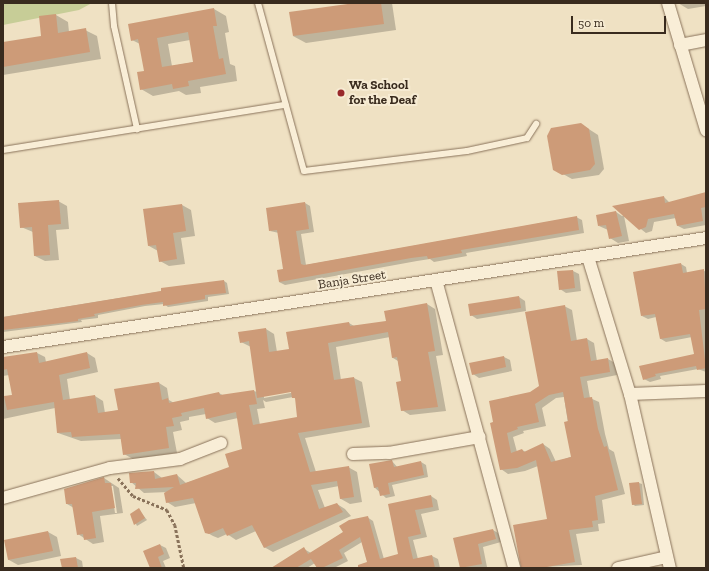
<!DOCTYPE html>
<html>
<head>
<meta charset="utf-8">
<style>
	body { margin:0 }
	#map { position:relative; width:709px; height:571px; overflow:hidden; background:#efe1c3; font-family:"Zilla Slab",serif }
	div>[style] { position:absolute }
	.green>* { inset:0; background:#c7cd97 }
	.shadow>* { inset:0; background:#0003 }
	.building>* { inset:0; background:#cd9b78 }
	.path>* { height:2.5px; margin-top:-1.25px; transform-origin:0; background:repeating-linear-gradient(90deg,#89725a 0 3px,transparent 0 5px) }
	.roads { filter:drop-shadow(0 0 1px #89725a) drop-shadow(0 0 1px #89725a) }
	.lane>* { height:6px; margin:-3px; padding:0 3px; transform-origin:3px; border-radius:3px; background:#f9eed7 }
	.street>* { height:12px; margin:-6px; padding:0 6px; transform-origin:6px; border-radius:6px; background:#f9eed7 }
	.dots>* { width:11px; height:11px; translate:-50% -50%; box-sizing:border-box; border:2px solid #f6ebd3; border-radius:50% }
	span { translate:-50% -50%; white-space:nowrap; text-align:center; line-height:1.15; -webkit-text-stroke:4px #f6ebd3; paint-order:stroke }
	.poi-label { font-size:13px; color:#392b1e; font-weight:700 }
	.left { translate:0 -50%; text-align:left }
	.street-label { font-size:13px; color:#392b1e }
	.frame { position:absolute; inset:0; border:4px solid #392b1e; pointer-events:none }
	.scale { position:absolute; left:571px; top:16px; width:95px; height:18px; box-sizing:border-box; border:2px solid #392b1e; border-top:0; padding-left:5px; font-size:12px; line-height:14px; white-space:nowrap; color:#392b1e; -webkit-text-stroke:3px #f6ebd3; paint-order:stroke }
</style>
</head>
<body>
<div id="map">
	<div class="green">
		<div style="clip-path:polygon(3px 3px,92px 3px,79px 10px,3px 25px)"></div>
	</div>
	<div class="shadow">
		<div style="clip-path:polygon(362px 3px,392px 3px,396px 30px,306px 43px,293px 36px)"></div>
		<div style="clip-path:polygon(678px 3px,706px 3px,706px 6px,688px 9px)"></div>
		<div style="clip-path:polygon(evenodd,214px 9px,226px 16px,229px 32px,225px 33px,230px 64px,235px 66px,237px 81px,200px 87px,201px 93px,186px 95px,179px 91px,153px 96px,141px 89px,145px 72px,140px 44px,132px 40px,214px 9px,190px 40px,194px 62px,172px 66px,168px 44px,190px 40px)"></div>
		<div style="clip-path:polygon(56px 15px,68px 22px,69px 32px,85px 30px,97px 36px,101px 59px,3px 75px,3px 43px,42px 37px,40px 17px)"></div>
		<div style="clip-path:polygon(581px 124px,598px 135px,604px 169px,599px 175px,572px 179px,554px 169px)"></div>
		<div style="clip-path:polygon(706px 194px,706px 225px,684px 229px,678px 226px,676px 218px,654px 222px,652px 231px,646px 233px,624px 216px,629px 241px,618px 243px,610px 238px,608px 230px,599px 226px,616px 212px,622px 216px,664px 197px,670px 203px)"></div>
		<div style="clip-path:polygon(58px 201px,67px 206px,69px 229px,56px 230px,59px 260px,45px 261px,35px 256px,33px 232px,21px 227px)"></div>
		<div style="clip-path:polygon(305px 203px,310px 206px,314px 232px,301px 234px,306px 265px,576px 217px,582px 220px,584px 233px,466px 253px,467px 256px,434px 262px,430px 259px,417px 261px,285px 285px,279px 282px,284px 269px,279px 233px,270px 231px)"></div>
		<div style="clip-path:polygon(182px 205px,191px 210px,195px 236px,181px 238px,185px 264px,169px 266px,160px 261px,158px 251px,149px 246px,144px 210px)"></div>
		<div style="clip-path:polygon(681px 264px,686px 267px,687px 273px,706px 271px,706px 372px,698px 369px,660px 376px,661px 379px,650px 382px,644px 379px,695px 354px,692px 337px,666px 342px,661px 339px,656px 317px,648px 319px,642px 316px)"></div>
		<div style="clip-path:polygon(573px 271px,579px 274px,581px 291px,566px 293px,560px 289px,558px 272px)"></div>
		<div style="clip-path:polygon(224px 281px,227px 283px,229px 294px,208px 297px,208px 301px,168px 307px,164px 304px,145px 306px,98px 315px,98px 318px,81px 320px,82px 322px,3px 332px,3px 317px)"></div>
		<div style="clip-path:polygon(519px 297px,525px 301px,526px 311px,477px 319px,471px 315px)"></div>
		<div style="clip-path:polygon(evenodd,427px 304px,435px 309px,443px 355px,436px 356px,446px 411px,410px 415px,402px 410px,402px 382px,398px 361px,393px 358px,390px 337px,336px 347px,341px 380px,354px 378px,362px 382px,370px 427px,305px 438px,316px 472px,348px 467px,357px 472px,362px 502px,350px 504px,341px 499px,339px 486px,318px 490px,325px 508px,337px 504px,345px 509px,351px 516px,273px 552px,264px 547px,256px 531px,236px 540px,227px 534px,218px 538px,213px 536px,206px 532px,196px 503px,175px 507px,167px 502px,168px 492px,144px 493px,131px 482px,130px 474px,154px 472px,162px 478px,177px 475px,186px 483px,231px 468px,243px 449px,238px 418px,215px 423px,207px 418px,206px 414px,189px 417px,189px 420px,180px 422px,182px 430px,173px 432px,177px 453px,133px 459px,124px 454px,122px 439px,81px 441px,58px 433px,55px 408px,3px 419px,3px 397px,13px 395px,9px 375px,3px 376px,3px 358px,37px 353px,45px 357px,46px 362px,87px 353px,95px 358px,98px 372px,67px 379px,70px 400px,95px 396px,103px 401px,105px 413px,119px 410px,159px 383px,167px 388px,169px 400px,174px 403px,219px 393px,224px 396px,254px 391px,257px 392px,251px 347px,241px 342px,266px 329px,274px 334px,277px 352px,290px 350px,349px 323px,354px 326px,387px 322px,427px 304px,296px 390px,296px 392px,264px 398px,264px 395px,296px 390px,427px 304px,293px 397px,296px 399px,298px 418px,260px 425px,257px 409px,265px 408px,263px 400px,266px 402px,293px 397px)"></div>
		<div style="clip-path:polygon(evenodd,564px 306px,572px 310px,577px 341px,587px 339px,594px 343px,597px 361px,608px 359px,615px 363px,617px 375px,587px 381px,590px 398px,599px 402px,605px 434px,609px 449px,614px 452px,625px 494px,602px 500px,605px 523px,598px 524px,599px 531px,576px 534px,582px 565px,521px 568px,548px 520px,538px 466px,525px 471px,508px 474px,501px 469px,491px 424px,540px 386px,564px 306px,564px 397px,573px 456px,556px 462px,550px 449px,543px 444px,526px 452px,522px 450px,517px 452px,513px 437px,524px 433px,523px 431px,546px 426px,542px 408px,556px 398px,564px 397px)"></div>
		<div style="clip-path:polygon(504px 357px,510px 360px,512px 371px,479px 378px,473px 374px)"></div>
		<div style="clip-path:polygon(392px 461px,398px 468px,421px 462px,426px 465px,428px 477px,392px 485px,395px 496px,386px 498px,374px 487px)"></div>
		<div style="clip-path:polygon(evenodd,104px 478px,119px 488px,123px 513px,100px 516px,104px 542px,93px 544px,78px 534px,74px 508px,67px 504px,104px 478px,111px 486px,113px 486px,117px 513px,115px 513px,111px 486px)"></div>
		<div style="clip-path:polygon(639px 483px,642px 484px,644px 505px,635px 506px,633px 504px,630px 484px)"></div>
		<div style="clip-path:polygon(431px 496px,437px 500px,439px 510px,421px 514px,427px 537px,413px 540px,418px 559px,432px 556px,438px 559px,440px 568px,369px 568px,362px 542px,344px 553px,348px 561px,334px 568px,318px 568px,315px 563px,307px 568px,274px 568px,304px 549px,311px 553px,367px 517px,373px 521px,384px 559px,399px 555px,389px 505px)"></div>
		<div style="clip-path:polygon(139px 510px,147px 520px,137px 526px,131px 514px)"></div>
		<div style="clip-path:polygon(493px 530px,498px 533px,501px 542px,483px 547px,487px 567px,461px 568px,454px 539px)"></div>
		<div style="clip-path:polygon(48px 532px,57px 537px,61px 556px,18px 565px,9px 560px,5px 541px)"></div>
		<div style="clip-path:polygon(160px 545px,166px 548px,170px 558px,163px 561px,166px 568px,151px 568px)"></div>
		<div style="clip-path:polygon(76px 558px,82px 561px,83px 568px,63px 568px)"></div>
	</div>
	<div class="building">
		<div style="clip-path:polygon(355px 3px,381px 3px,384px 24px,293px 36px,289px 12px)"></div>
		<div style="clip-path:polygon(evenodd,214px 8px,217px 26px,213px 26px,219px 59px,223px 58px,226px 74px,188px 81px,189px 86px,173px 89px,172px 84px,140px 90px,137px 72px,144px 71px,138px 39px,131px 41px,128px 24px,214px 8px,188px 32px,193px 62px,162px 67px,157px 38px,188px 32px)"></div>
		<div style="clip-path:polygon(56px 14px,58px 33px,86px 28px,90px 52px,3px 67px,3px 42px,41px 36px,39px 16px)"></div>
		<div style="clip-path:polygon(581px 123px,589px 129px,595px 164px,590px 170px,562px 175px,553px 170px,547px 136px,551px 128px)"></div>
		<div style="clip-path:polygon(706px 192px,706px 207px,701px 208px,703px 221px,677px 226px,674px 214px,648px 219px,646px 227px,639px 230px,612px 206px,664px 196px,665px 203px)"></div>
		<div style="clip-path:polygon(59px 200px,61px 224px,48px 225px,50px 255px,34px 256px,32px 227px,20px 228px,18px 203px)"></div>
		<div style="clip-path:polygon(305px 202px,309px 229px,296px 231px,301px 264px,304px 265px,577px 216px,579px 230px,461px 250px,462px 253px,428px 259px,427px 256px,411px 258px,279px 282px,277px 270px,283px 269px,277px 230px,269px 231px,266px 208px)"></div>
		<div style="clip-path:polygon(182px 204px,186px 231px,173px 233px,177px 259px,159px 262px,156px 245px,148px 246px,143px 209px)"></div>
		<div style="clip-path:polygon(616px 211px,622px 236px,609px 239px,606px 225px,598px 226px,596px 215px)"></div>
		<div style="clip-path:polygon(681px 263px,683px 273px,704px 269px,706px 309px,699px 310px,706px 368px,697px 370px,696px 366px,655px 374px,656px 376px,643px 380px,639px 366px,694px 354px,690px 334px,660px 339px,655px 314px,641px 316px,633px 272px)"></div>
		<div style="clip-path:polygon(573px 270px,575px 288px,559px 290px,557px 271px)"></div>
		<div style="clip-path:polygon(224px 280px,226px 293px,205px 295px,205px 299px,163px 306px,163px 302px,141px 305px,94px 314px,95px 316px,78px 319px,78px 321px,3px 330px,3px 317px,161px 291px,161px 288px)"></div>
		<div style="clip-path:polygon(519px 296px,521px 308px,470px 316px,468px 304px)"></div>
		<div style="clip-path:polygon(427px 303px,435px 351px,428px 352px,438px 407px,401px 411px,396px 382px,401px 381px,397px 357px,392px 358px,388px 332px,328px 343px,334px 380px,354px 377px,362px 423px,298px 433px,310px 472px,349px 466px,354px 497px,340px 499px,337px 481px,311px 485px,319px 509px,337px 503px,343px 512px,264px 548px,252px 525px,227px 536px,223px 528px,209px 534px,205px 533px,193px 498px,166px 503px,164px 493px,174px 487px,135px 489px,136px 483px,130px 483px,129px 473px,154px 471px,155px 479px,177px 474px,180px 485px,229px 467px,225px 454px,242px 449px,236px 412px,206px 419px,204px 408px,181px 413px,182px 416px,172px 418px,174px 426px,166px 427px,169px 448px,123px 455px,120px 434px,72px 437px,71px 432px,57px 433px,54px 402px,7px 410px,4px 396px,12px 395px,7px 369px,3px 370px,3px 357px,37px 352px,39px 363px,87px 352px,90px 368px,59px 375px,63px 400px,95px 395px,98px 413px,118px 410px,114px 389px,159px 382px,162px 400px,168px 398px,169px 403px,219px 392px,220px 395px,254px 390px,257px 404px,249px 405px,253px 425px,297px 417px,295px 398px,292px 398px,291px 392px,257px 398px,249px 341px,240px 343px,238px 332px,266px 328px,269px 352px,289px 349px,286px 332px,349px 322px,350px 326px,386px 321px,384px 311px)"></div>
		<div style="clip-path:polygon(evenodd,565px 305px,571px 341px,587px 338px,591px 361px,608px 358px,610px 372px,580px 377px,584px 398px,592px 397px,598px 429px,604px 447px,607px 446px,618px 490px,595px 496px,598px 520px,592px 521px,593px 527px,569px 530px,575px 562px,541px 568px,521px 568px,513px 525px,547px 519px,536px 460px,517px 468px,500px 470px,490px 423px,493px 422px,489px 401px,530px 392px,539px 386px,525px 312px,565px 305px,563px 392px,568px 421px,564px 422px,571px 457px,551px 462px,543px 443px,524px 452px,522px 449px,511px 453px,507px 433px,518px 429px,517px 427px,539px 422px,535px 404px,549px 395px,563px 392px)"></div>
		<div style="clip-path:polygon(504px 356px,506px 367px,472px 375px,469px 363px)"></div>
		<div style="clip-path:polygon(392px 460px,394px 467px,421px 461px,424px 475px,388px 483px,390px 494px,380px 496px,378px 487px,374px 488px,369px 464px)"></div>
		<div style="clip-path:polygon(104px 477px,105px 483px,111px 483px,115px 508px,92px 512px,96px 538px,84px 540px,83px 534px,77px 535px,72px 504px,66px 504px,64px 489px)"></div>
		<div style="clip-path:polygon(639px 482px,642px 504px,632px 505px,629px 483px)"></div>
		<div style="clip-path:polygon(431px 495px,433px 507px,415px 510px,421px 534px,408px 537px,413px 559px,432px 555px,435px 568px,358px 568px,358px 565px,367px 562px,360px 537px,339px 550px,343px 558px,322px 568px,317px 568px,311px 559px,296px 568px,271px 568px,304px 547px,308px 554px,343px 532px,339px 526px,349px 520px,368px 516px,380px 559px,398px 554px,388px 504px)"></div>
		<div style="clip-path:polygon(139px 508px,145px 518px,134px 525px,130px 514px)"></div>
		<div style="clip-path:polygon(493px 529px,496px 539px,478px 544px,482px 564px,460px 568px,453px 538px)"></div>
		<div style="clip-path:polygon(48px 531px,53px 551px,8px 560px,4px 540px)"></div>
		<div style="clip-path:polygon(160px 544px,164px 554px,158px 557px,162px 568px,150px 568px,143px 551px)"></div>
		<div style="clip-path:polygon(76px 557px,78px 568px,62px 568px,60px 559px)"></div>
	</div>
	<div class="path">
		<div style="left:118px;top:478px;width:23px;rotate:50deg"></div>
		<div style="left:133px;top:496px;width:37px;rotate:22deg"></div>
		<div style="left:167px;top:510px;width:17px;rotate:62deg"></div>
		<div style="left:175px;top:525px;width:44px;rotate:78.2deg"></div>
	</div>
	<div class="roads">
		<div class="lane">
			<div style="left:112px;top:3px;width:23px;rotate:85deg"></div>
			<div style="left:114px;top:26px;width:106px;rotate:77.4deg"></div>
			<div style="left:258px;top:3px;width:174px;rotate:74.7deg"></div>
			<div style="left:304px;top:171px;width:164px;rotate:-7deg"></div>
			<div style="left:467px;top:151px;width:61px;rotate:-12.2deg"></div>
			<div style="left:527px;top:138px;width:17px;rotate:-57deg"></div>
			<div style="left:3px;top:150px;width:286px;rotate:-9.1deg"></div>
		</div>
		<div class="street">
			<div style="left:668px;top:3px;width:133px;rotate:73.3deg"></div>
			<div style="left:680px;top:45px;width:26px;rotate:-11deg"></div>
			<div style="left:588px;top:257px;width:143px;rotate:73deg"></div>
			<div style="left:630px;top:394px;width:179px;rotate:77.1deg"></div>
			<div style="left:436px;top:280px;width:298px;rotate:74.8deg"></div>
			<div style="left:3px;top:347px;width:711px;rotate:-8.81deg"></div>
			<div style="left:630px;top:394px;width:76px;rotate:-2.3deg"></div>
			<div style="left:353px;top:454px;width:36px;rotate:-2deg"></div>
			<div style="left:389px;top:453px;width:92px;rotate:-10deg"></div>
			<div style="left:3px;top:498px;width:111px;rotate:-15.7deg"></div>
			<div style="left:110px;top:468px;width:71px;rotate:-7.3deg"></div>
			<div style="left:180px;top:459px;width:44px;rotate:-21.3deg"></div>
			<div style="left:618px;top:568px;width:50px;rotate:-12.7deg"></div>
		</div>
	</div>
	<div class="dots">
		<div style="left:341px;top:93px;background:#99292b"></div>
	</div>
	<div class="poi-label">
		<span class="left" style="left:349px;top:93px">Wa School<br>for the Deaf</span>
	</div>
	<div class="street-label">
		<span style="left:352px;top:280px;rotate:-9deg">Banja Street</span>
	</div>
	<div class="frame"></div>
	<div class="scale">50 m</div>
</div>
</body>
</html>
